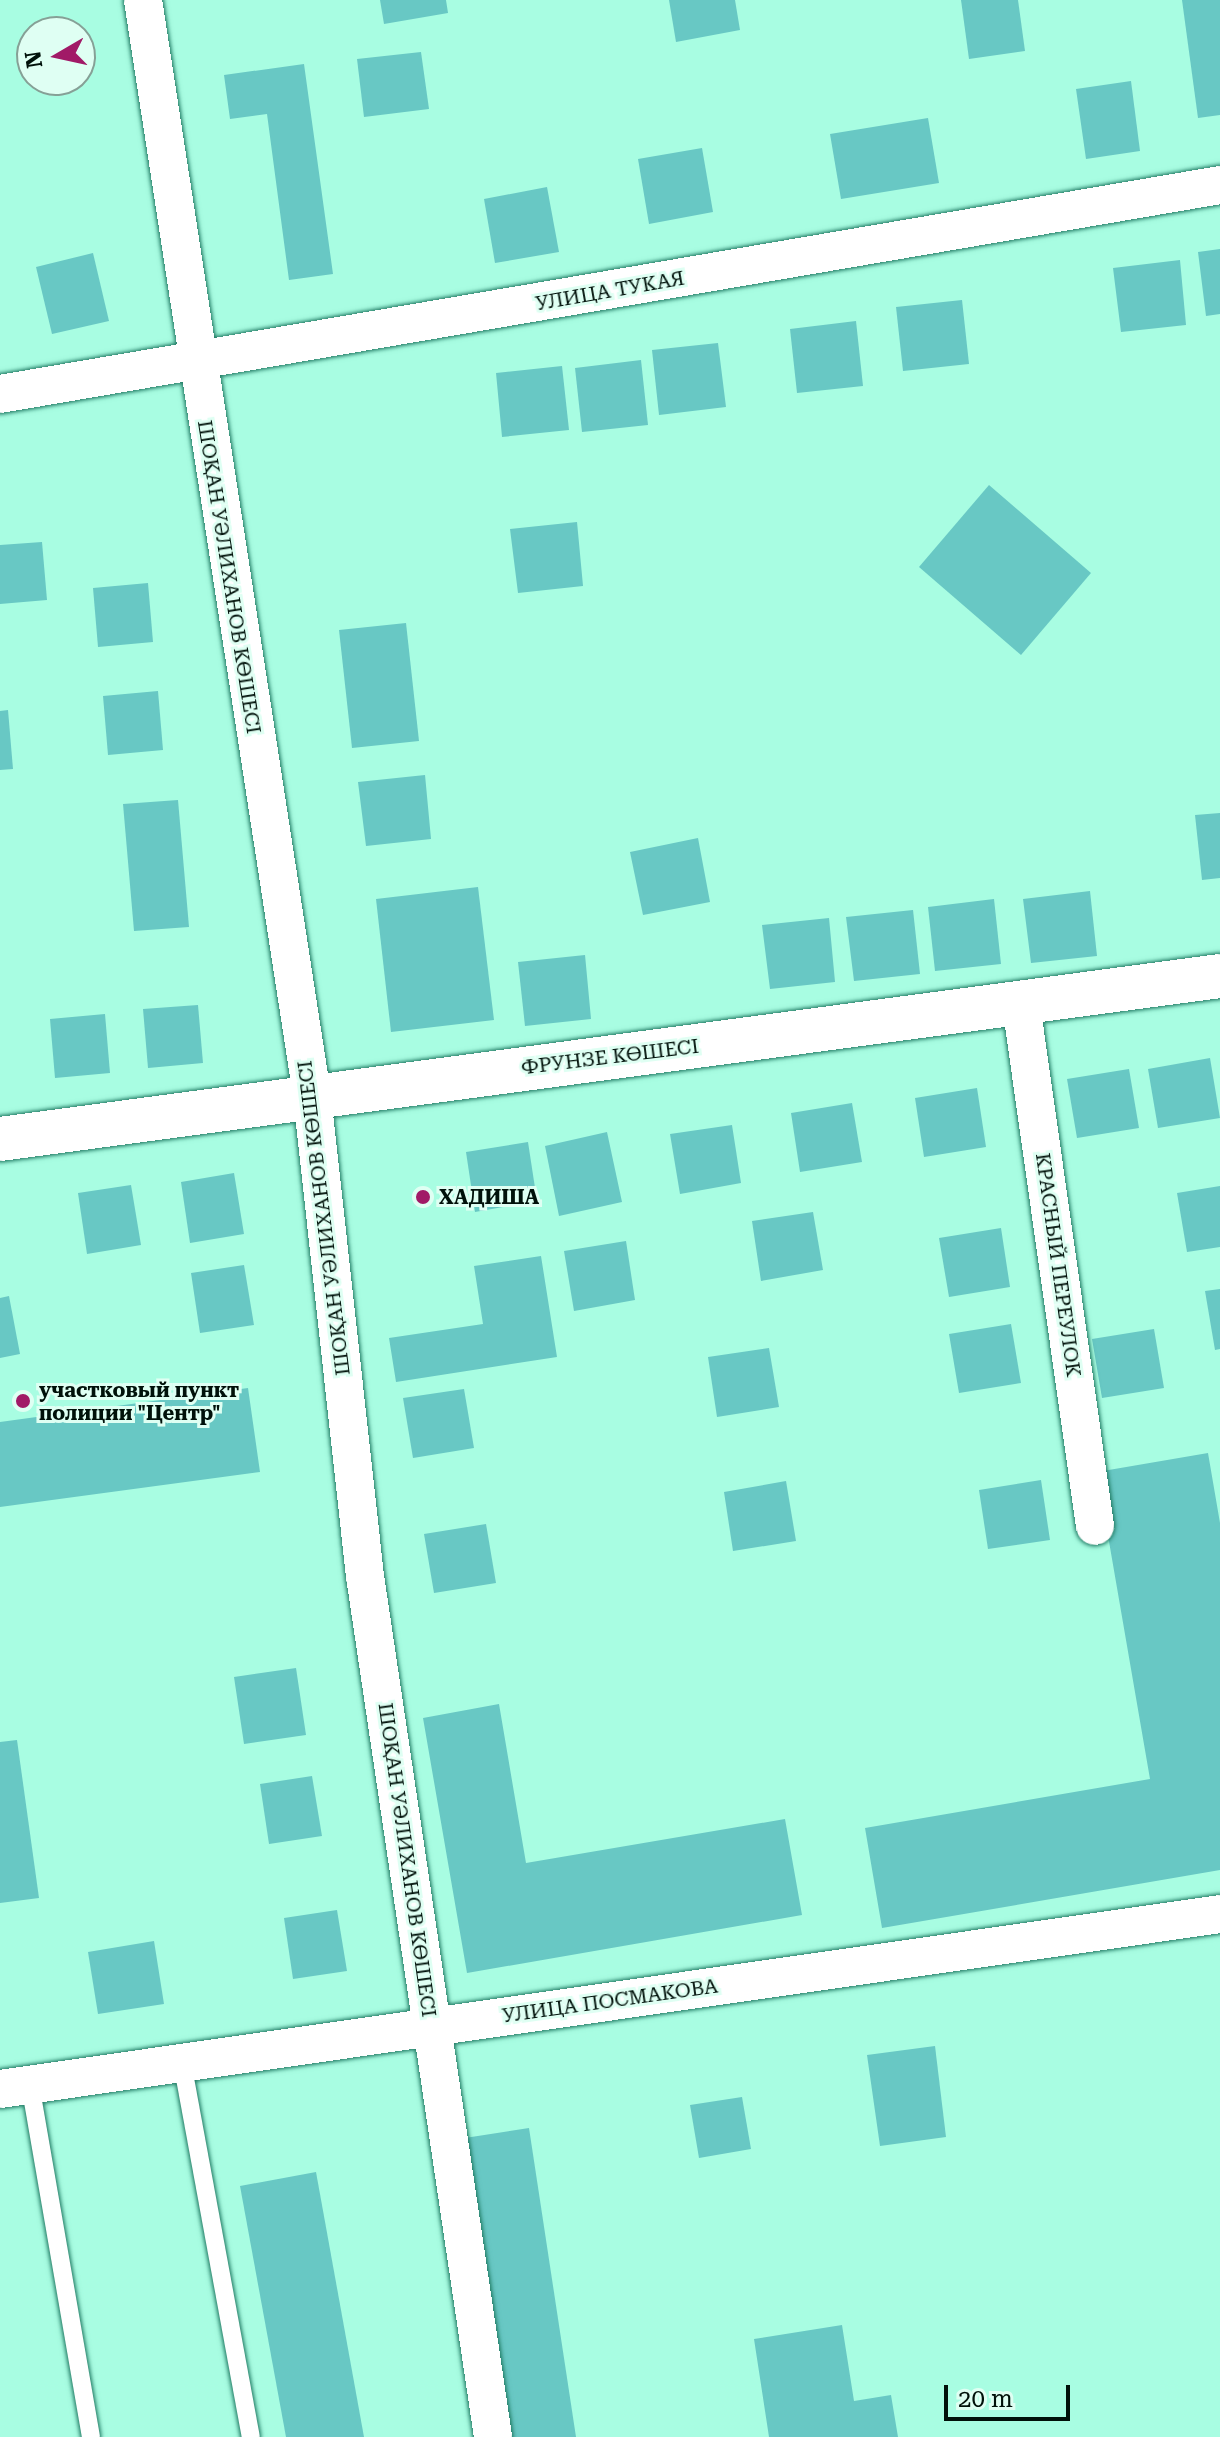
<!DOCTYPE html>
<html>
<head>
<meta charset="utf-8">
<style>
	body { margin:0 }
	#map { position:relative; width:1220px; height:2437px; overflow:hidden; background:#a8fde2; font-family:"Roboto Serif",serif }
	div>[style] { position:absolute }
	.building>* { inset:0; background:#68c8c4 }
	.roads { filter:drop-shadow(0 0 2px #227c65) drop-shadow(0 0 2px #227c65) }
	.service>* { height:18px; margin:-9px; padding:0 9px; transform-origin:9px; border-radius:9px; background:#fff }
	.minor>* { height:38px; margin:-19px; padding:0 19px; transform-origin:19px; border-radius:19px; background:#fff }
	.secondary>* { height:44px; margin:-22px; padding:0 22px; transform-origin:22px; border-radius:22px; background:#fff }
	.dots>* { width:22px; height:22px; translate:-50% -50%; box-sizing:border-box; border:4px solid #dffff3; border-radius:50% }
	span { translate:-50% -50%; white-space:nowrap; text-align:center; line-height:1.15; -webkit-text-stroke:6px #dffff3; paint-order:stroke }
	.street-label { font-size:20px; color:#00110a }
	.poi-label { font-size:20px; color:#00110a; font-weight:700 }
	.left { translate:0 -50%; text-align:left }
	.north { position:absolute; left:16px; top:16px; width:80px; height:80px; box-sizing:border-box; background:#dffff3; border:2px solid #86a096; border-radius:50%; rotate:261deg; font-size:22px; font-weight:700; line-height:32px; text-align:center; color:#00110a }
	.north::after { content:''; display:block; margin:auto; width:28px; height:36px; background:#a11a67; clip-path:polygon(50% 0,100% 100%,50% 72%,0 100%) }
	.scale { position:absolute; left:944px; top:2385px; width:126px; height:36px; box-sizing:border-box; border:4px solid #00110a; border-top:0; padding-left:10px; font-size:24px; line-height:28px; white-space:nowrap; color:#00110a; -webkit-text-stroke:6px #dffff3; paint-order:stroke }
</style>
</head>
<body>
<div id="map">
	<div class="building">
		<div style="clip-path:polygon(380px 0,446px 0,448px 13px,384px 24px)"></div>
		<div style="clip-path:polygon(669px 0,735px 0,740px 30px,676px 42px)"></div>
		<div style="clip-path:polygon(961px 0,1018px 0,1025px 51px,969px 59px)"></div>
		<div style="clip-path:polygon(1182px 0,1220px 0,1220px 115px,1198px 118px)"></div>
		<div style="clip-path:polygon(421px 52px,429px 109px,364px 117px,357px 59px)"></div>
		<div style="clip-path:polygon(304px 64px,333px 274px,289px 280px,267px 114px,230px 119px,224px 75px)"></div>
		<div style="clip-path:polygon(1131px 81px,1140px 151px,1086px 159px,1076px 89px)"></div>
		<div style="clip-path:polygon(928px 118px,939px 183px,841px 199px,830px 134px)"></div>
		<div style="clip-path:polygon(702px 148px,713px 212px,649px 224px,638px 159px)"></div>
		<div style="clip-path:polygon(547px 187px,559px 252px,495px 263px,484px 199px)"></div>
		<div style="clip-path:polygon(1220px 249px,1220px 314px,1206px 316px,1198px 252px)"></div>
		<div style="clip-path:polygon(93px 253px,109px 321px,52px 334px,36px 267px)"></div>
		<div style="clip-path:polygon(1180px 260px,1186px 325px,1121px 332px,1113px 268px)"></div>
		<div style="clip-path:polygon(962px 300px,969px 364px,903px 371px,896px 307px)"></div>
		<div style="clip-path:polygon(856px 321px,863px 386px,797px 393px,790px 329px)"></div>
		<div style="clip-path:polygon(718px 343px,726px 407px,659px 415px,652px 350px)"></div>
		<div style="clip-path:polygon(641px 360px,648px 425px,582px 432px,575px 368px)"></div>
		<div style="clip-path:polygon(562px 366px,569px 430px,502px 437px,496px 373px)"></div>
		<div style="clip-path:polygon(989px 485px,1091px 573px,1021px 655px,919px 567px)"></div>
		<div style="clip-path:polygon(577px 522px,583px 586px,518px 593px,510px 529px)"></div>
		<div style="clip-path:polygon(42px 542px,47px 600px,0 604px,0 545px)"></div>
		<div style="clip-path:polygon(148px 583px,153px 642px,98px 647px,93px 588px)"></div>
		<div style="clip-path:polygon(406px 623px,419px 741px,352px 748px,339px 630px)"></div>
		<div style="clip-path:polygon(158px 691px,163px 750px,108px 755px,103px 696px)"></div>
		<div style="clip-path:polygon(8px 710px,13px 769px,0 770px,0 711px)"></div>
		<div style="clip-path:polygon(425px 775px,431px 839px,366px 846px,358px 782px)"></div>
		<div style="clip-path:polygon(178px 800px,189px 927px,134px 931px,123px 804px)"></div>
		<div style="clip-path:polygon(1220px 813px,1220px 878px,1202px 880px,1195px 815px)"></div>
		<div style="clip-path:polygon(698px 838px,710px 902px,643px 915px,630px 852px)"></div>
		<div style="clip-path:polygon(478px 887px,494px 1020px,391px 1032px,376px 899px)"></div>
		<div style="clip-path:polygon(1090px 891px,1097px 956px,1031px 963px,1023px 899px)"></div>
		<div style="clip-path:polygon(994px 899px,1001px 964px,935px 971px,928px 907px)"></div>
		<div style="clip-path:polygon(913px 910px,920px 974px,854px 981px,846px 917px)"></div>
		<div style="clip-path:polygon(829px 918px,835px 982px,770px 989px,762px 925px)"></div>
		<div style="clip-path:polygon(585px 955px,591px 1019px,525px 1026px,518px 962px)"></div>
		<div style="clip-path:polygon(198px 1005px,203px 1063px,148px 1068px,143px 1009px)"></div>
		<div style="clip-path:polygon(105px 1014px,110px 1073px,55px 1078px,50px 1019px)"></div>
		<div style="clip-path:polygon(1210px 1058px,1220px 1118px,1158px 1128px,1148px 1069px)"></div>
		<div style="clip-path:polygon(1129px 1069px,1139px 1128px,1077px 1138px,1067px 1079px)"></div>
		<div style="clip-path:polygon(977px 1088px,986px 1147px,924px 1157px,915px 1098px)"></div>
		<div style="clip-path:polygon(852px 1103px,862px 1162px,800px 1172px,791px 1113px)"></div>
		<div style="clip-path:polygon(732px 1125px,741px 1183px,680px 1194px,670px 1134px)"></div>
		<div style="clip-path:polygon(607px 1132px,622px 1202px,559px 1216px,545px 1146px)"></div>
		<div style="clip-path:polygon(528px 1142px,537px 1201px,475px 1212px,466px 1152px)"></div>
		<div style="clip-path:polygon(234px 1173px,244px 1234px,190px 1243px,181px 1182px)"></div>
		<div style="clip-path:polygon(131px 1185px,141px 1245px,87px 1254px,78px 1193px)"></div>
		<div style="clip-path:polygon(1220px 1186px,1220px 1247px,1187px 1252px,1177px 1193px)"></div>
		<div style="clip-path:polygon(813px 1212px,823px 1270px,761px 1281px,752px 1221px)"></div>
		<div style="clip-path:polygon(1001px 1228px,1010px 1287px,949px 1297px,939px 1238px)"></div>
		<div style="clip-path:polygon(626px 1241px,635px 1300px,574px 1311px,564px 1251px)"></div>
		<div style="clip-path:polygon(541px 1256px,557px 1357px,396px 1382px,389px 1338px,483px 1324px,474px 1266px)"></div>
		<div style="clip-path:polygon(244px 1265px,254px 1325px,200px 1333px,191px 1273px)"></div>
		<div style="clip-path:polygon(1220px 1289px,1220px 1349px,1215px 1350px,1205px 1291px)"></div>
		<div style="clip-path:polygon(9px 1296px,20px 1354px,0 1358px,0 1298px)"></div>
		<div style="clip-path:polygon(1011px 1324px,1021px 1383px,959px 1393px,949px 1334px)"></div>
		<div style="clip-path:polygon(1154px 1329px,1164px 1388px,1102px 1398px,1092px 1339px)"></div>
		<div style="clip-path:polygon(769px 1348px,779px 1407px,717px 1417px,708px 1357px)"></div>
		<div style="clip-path:polygon(248px 1388px,260px 1472px,0 1507px,0 1422px)"></div>
		<div style="clip-path:polygon(464px 1389px,474px 1448px,413px 1458px,403px 1398px)"></div>
		<div style="clip-path:polygon(1208px 1453px,1220px 1523px,1220px 1870px,882px 1928px,865px 1828px,1150px 1779px,1097px 1472px)"></div>
		<div style="clip-path:polygon(1041px 1480px,1050px 1540px,988px 1549px,979px 1490px)"></div>
		<div style="clip-path:polygon(786px 1481px,796px 1541px,733px 1551px,724px 1492px)"></div>
		<div style="clip-path:polygon(486px 1524px,496px 1583px,434px 1593px,424px 1534px)"></div>
		<div style="clip-path:polygon(296px 1668px,306px 1735px,244px 1744px,234px 1677px)"></div>
		<div style="clip-path:polygon(499px 1704px,526px 1863px,785px 1819px,802px 1915px,467px 1973px,423px 1718px)"></div>
		<div style="clip-path:polygon(17px 1740px,39px 1898px,0 1903px,0 1742px)"></div>
		<div style="clip-path:polygon(312px 1776px,322px 1836px,269px 1844px,260px 1784px)"></div>
		<div style="clip-path:polygon(337px 1910px,347px 1971px,293px 1979px,284px 1918px)"></div>
		<div style="clip-path:polygon(154px 1941px,164px 2004px,98px 2014px,88px 1952px)"></div>
		<div style="clip-path:polygon(935px 2046px,946px 2137px,880px 2146px,867px 2055px)"></div>
		<div style="clip-path:polygon(742px 2097px,751px 2149px,699px 2158px,690px 2105px)"></div>
		<div style="clip-path:polygon(529px 2128px,576px 2437px,497px 2437px,452px 2140px)"></div>
		<div style="clip-path:polygon(316px 2172px,364px 2437px,286px 2437px,240px 2186px)"></div>
		<div style="clip-path:polygon(842px 2325px,854px 2401px,891px 2395px,898px 2437px,769px 2437px,754px 2339px)"></div>
	</div>
	<div class="roads">
		<div class="service">
			<div style="left:182px;top:2062px;width:381px;rotate:79.6deg"></div>
			<div style="left:30px;top:2084px;width:358px;rotate:80.2deg"></div>
		</div>
		<div class="minor">
			<div style="left:143px;top:0;width:1109px;rotate:81.23deg"></div>
			<div style="left:312px;top:1096px;width:483px;rotate:83.7deg"></div>
			<div style="left:365px;top:1576px;width:870px;rotate:81.54deg"></div>
			<div style="left:0;top:394px;width:1238px;rotate:-9.72deg"></div>
			<div style="left:1021px;top:1004px;width:527px;rotate:81.93deg"></div>
			<div style="left:0;top:2089px;width:1232px;rotate:-8.16deg"></div>
		</div>
		<div class="secondary">
			<div style="left:0;top:1139px;width:1231px;rotate:-7.61deg"></div>
		</div>
	</div>
	<div class="dots">
		<div style="left:423px;top:1197px;background:#a11a67"></div>
		<div style="left:23px;top:1401px;background:#a11a67"></div>
	</div>
	<div class="street-label">
		<span style="left:610px;top:291px;rotate:-10deg">УЛИЦА ТУКАЯ</span>
		<span style="left:229px;top:577px;rotate:81deg">ШОҚАН УӘЛИХАНОВ КӨШЕСІ</span>
		<span style="left:610px;top:1057px;rotate:-7deg">ФРУНЗЕ КӨШЕСІ</span>
		<span style="left:324px;top:1218px;rotate:-97deg">ШОҚАН УӘЛИХАНОВ КӨШЕСІ</span>
		<span style="left:1058px;top:1265px;rotate:82deg">КРАСНЫЙ ПЕРЕУЛОК</span>
		<span style="left:407px;top:1860px;rotate:82deg">ШОҚАН УӘЛИХАНОВ КӨШЕСІ</span>
		<span style="left:610px;top:2001px;rotate:-8deg">УЛИЦА ПОСМАКОВА</span>
	</div>
	<div class="poi-label">
		<span class="left" style="left:439px;top:1197px">ХАДИША</span>
		<span class="left" style="left:39px;top:1402px">участковый пункт<br>полиции "Центр"</span>
	</div>
	<div class="north">N</div>
	<div class="scale">20 m</div>
</div>
</body>
</html>
